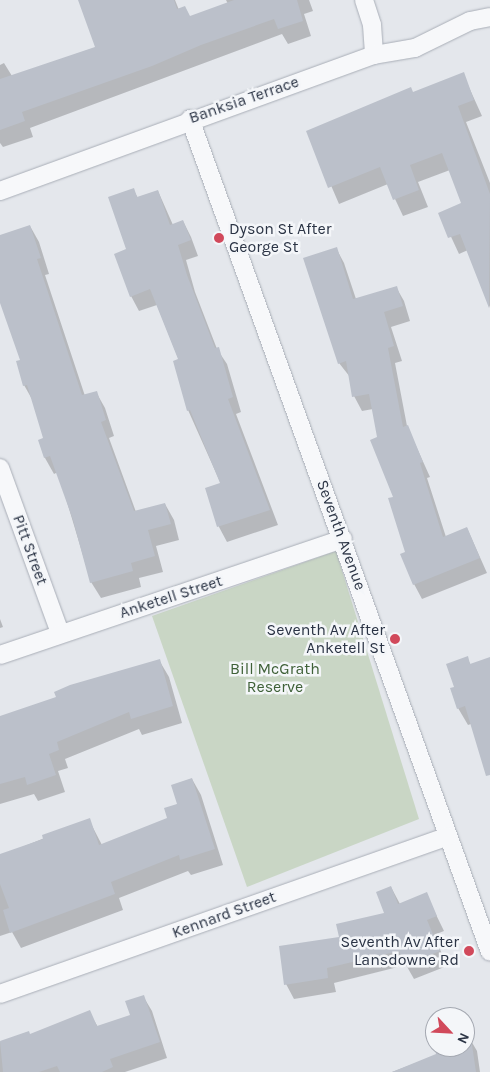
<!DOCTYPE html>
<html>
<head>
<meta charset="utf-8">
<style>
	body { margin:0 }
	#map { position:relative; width:490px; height:1072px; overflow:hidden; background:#e4e7ec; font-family:Karla,sans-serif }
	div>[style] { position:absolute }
	.green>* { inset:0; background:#c9d6c5 }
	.shadow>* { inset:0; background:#0003 }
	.building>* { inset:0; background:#bbc0ca }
	.roads { filter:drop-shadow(0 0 1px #a9aeb7) drop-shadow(0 0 1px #a9aeb7) }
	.street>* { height:18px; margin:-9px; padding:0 9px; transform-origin:9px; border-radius:9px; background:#f7f8fa }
	.dots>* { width:14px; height:14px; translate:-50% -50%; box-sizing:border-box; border:2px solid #f4f6f9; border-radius:50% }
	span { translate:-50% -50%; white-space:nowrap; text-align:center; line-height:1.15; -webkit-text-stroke:5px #f4f6f9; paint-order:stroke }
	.street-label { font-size:16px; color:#2b3445 }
	.poi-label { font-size:16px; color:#2b3445 }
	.left { translate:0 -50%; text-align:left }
	.right { translate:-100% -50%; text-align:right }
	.park-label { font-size:16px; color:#3f6138 }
	.north { position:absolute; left:425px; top:1007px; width:50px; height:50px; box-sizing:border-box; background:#f4f6f9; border:1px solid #a4a8b1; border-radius:50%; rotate:115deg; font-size:14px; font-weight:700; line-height:20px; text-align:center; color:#2b3445 }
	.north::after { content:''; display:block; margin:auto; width:18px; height:22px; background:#d1495b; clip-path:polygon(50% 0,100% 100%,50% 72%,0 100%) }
</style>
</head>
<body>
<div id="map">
	<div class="green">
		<div style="clip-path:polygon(336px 551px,419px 819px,247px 887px,152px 616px)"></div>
	</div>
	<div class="shadow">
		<div style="clip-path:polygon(79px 0,175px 0,179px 10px,191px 17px,228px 4px,226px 0,309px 0,313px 11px,304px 14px,311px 36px,288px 44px,282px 34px,30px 128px,33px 137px,3px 147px,0 143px,0 65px,4px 63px,12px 76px,97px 47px)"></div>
		<div style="clip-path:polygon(463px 74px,482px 116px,466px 122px,490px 183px,490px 308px,468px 250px,459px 254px,440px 213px,463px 204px,450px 170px,418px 182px,428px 207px,403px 216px,388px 184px,339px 204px,308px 132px)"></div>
		<div style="clip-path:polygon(133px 189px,138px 198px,158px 191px,173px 225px,183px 221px,191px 237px,198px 256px,186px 260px,195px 292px,217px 349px,227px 364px,241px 412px,236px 414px,278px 525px,227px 542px,219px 527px,206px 489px,221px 484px,188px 410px,179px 360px,157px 305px,139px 311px,131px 296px,127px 250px)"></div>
		<div style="clip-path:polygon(30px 226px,39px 242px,49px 274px,45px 275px,85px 396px,96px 392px,105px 408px,114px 436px,109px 438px,136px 512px,165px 504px,174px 520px,179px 540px,156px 546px,163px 572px,139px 578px,141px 587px,101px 598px,91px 582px,58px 472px,54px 474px,45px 458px,40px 441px,45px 439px,33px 401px,24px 385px,21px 361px,0 293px,0 236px)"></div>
		<div style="clip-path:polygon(336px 248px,344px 263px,356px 299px,396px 287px,404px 301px,410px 321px,391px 327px,402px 361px,395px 363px,407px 426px,430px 477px,427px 478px,446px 537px,467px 528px,487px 573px,422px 599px,414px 584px,373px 409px,362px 411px,354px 396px,350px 377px,339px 363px)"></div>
		<div style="clip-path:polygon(0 619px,3px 627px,0 628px)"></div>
		<div style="clip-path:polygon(467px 658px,471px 665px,490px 659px,490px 774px,471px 724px,468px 725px,458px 708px,455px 688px)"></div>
		<div style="clip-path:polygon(159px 660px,169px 677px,182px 723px,142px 735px,139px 729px,65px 759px,68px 768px,58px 771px,65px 792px,38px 801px,34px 794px,0 804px,0 723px)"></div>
		<div style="clip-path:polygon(192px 779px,201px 795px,223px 865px,191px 875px,188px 871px,119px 898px,123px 910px,21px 948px,12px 932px,0 936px,0 856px,89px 820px,102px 845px,168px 819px)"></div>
		<div style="clip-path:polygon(391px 887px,400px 904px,426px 894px,444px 931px,434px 935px,447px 966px,414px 979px,406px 965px,334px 983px,336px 992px,294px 999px,286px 984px,341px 938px,386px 914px)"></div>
		<div style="clip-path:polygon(143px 996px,152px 1011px,167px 1058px,125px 1072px,0 1072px,0 1042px,28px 1032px,30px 1036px,89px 1012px,98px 1027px,132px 1016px)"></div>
		<div style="clip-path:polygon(470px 1039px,477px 1051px,480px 1072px,392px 1072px,437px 1055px,436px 1047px,465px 1047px,465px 1040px)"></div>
	</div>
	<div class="building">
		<div style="clip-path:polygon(78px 0,174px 0,177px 9px,185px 6px,190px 16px,234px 0,297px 0,303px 21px,278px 29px,274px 19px,201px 45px,152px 66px,22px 112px,25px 121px,0 130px,0 79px,95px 47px)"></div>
		<div style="clip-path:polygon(464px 72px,474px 100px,458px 106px,490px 194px,489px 308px,460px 234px,448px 238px,438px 213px,461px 203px,442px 153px,410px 165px,419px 190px,393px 200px,380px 167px,328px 188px,306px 131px,411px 87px,413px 92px)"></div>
		<div style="clip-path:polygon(134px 188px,137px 197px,158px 190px,170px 225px,183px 220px,191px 240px,178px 245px,187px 275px,215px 348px,219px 347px,233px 397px,228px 399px,270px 510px,217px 527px,205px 488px,220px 483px,190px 410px,187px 411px,173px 361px,178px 359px,150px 289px,130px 297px,114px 254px,126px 249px,108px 197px)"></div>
		<div style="clip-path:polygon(30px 225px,41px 258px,37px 259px,82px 395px,97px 391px,106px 420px,101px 422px,134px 511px,165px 503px,171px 524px,148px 530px,155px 556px,131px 563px,133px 571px,90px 583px,73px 520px,50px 456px,44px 458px,38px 440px,43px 438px,27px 385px,23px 386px,16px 361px,20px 360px,0 303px,0 235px)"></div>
		<div style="clip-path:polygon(337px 247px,353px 299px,397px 286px,403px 306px,384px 312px,394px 346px,388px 348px,403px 427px,408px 425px,423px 462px,420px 463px,443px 537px,467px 527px,480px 558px,413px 585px,400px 554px,405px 552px,388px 498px,393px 497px,370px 440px,377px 437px,369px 394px,352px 397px,346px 361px,338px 364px,303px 258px)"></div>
		<div style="clip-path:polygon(468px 656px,470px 664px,490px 657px,490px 775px,486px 776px,465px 706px,457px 709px,450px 688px,454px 687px,446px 664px)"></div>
		<div style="clip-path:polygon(160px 659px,173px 706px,131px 719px,129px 712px,57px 742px,59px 750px,49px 754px,56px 775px,27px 785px,25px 777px,0 784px,0 716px,56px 697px,54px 692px,70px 685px)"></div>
		<div style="clip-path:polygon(192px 778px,215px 849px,180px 860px,179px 855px,111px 882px,115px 894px,10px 933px,3px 910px,9px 908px,0 884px,0 854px,43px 839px,42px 835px,90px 818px,99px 845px,167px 818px,164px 808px,177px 804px,171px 785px)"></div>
		<div style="clip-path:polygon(391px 886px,398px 904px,427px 892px,437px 916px,427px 920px,440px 951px,405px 965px,399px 951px,327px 968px,328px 978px,284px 985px,279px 946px,339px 937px,336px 924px,384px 913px,376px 892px)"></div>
		<div style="clip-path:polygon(144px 995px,160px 1042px,110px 1059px,113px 1067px,102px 1072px,60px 1072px,57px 1066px,39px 1072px,3px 1072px,0 1041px,29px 1031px,30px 1034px,90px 1010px,97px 1026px,130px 1015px,125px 1001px)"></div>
		<div style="clip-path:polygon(471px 1038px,476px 1072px,392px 1072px,436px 1054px,434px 1044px,435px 1047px,465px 1047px,465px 1039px)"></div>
	</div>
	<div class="roads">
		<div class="street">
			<div style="left:364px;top:0;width:26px;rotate:72deg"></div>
			<div style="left:372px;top:25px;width:30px;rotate:86deg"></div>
			<div style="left:190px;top:119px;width:885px;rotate:70.19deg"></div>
			<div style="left:0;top:191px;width:398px;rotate:-20deg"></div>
			<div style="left:374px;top:55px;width:42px;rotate:-9.7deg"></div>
			<div style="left:415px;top:48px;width:61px;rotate:-26.1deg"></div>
			<div style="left:470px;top:21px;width:20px;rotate:-11deg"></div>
			<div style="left:0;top:468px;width:176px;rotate:70deg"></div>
			<div style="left:0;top:655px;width:362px;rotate:-18.7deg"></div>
			<div style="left:0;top:994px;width:475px;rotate:-19.4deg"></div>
		</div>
	</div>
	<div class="dots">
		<div style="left:219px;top:238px;background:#d1495b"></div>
		<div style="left:395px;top:639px;background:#d1495b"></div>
		<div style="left:469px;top:951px;background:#d1495b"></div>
	</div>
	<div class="street-label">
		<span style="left:244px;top:100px;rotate:-19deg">Banksia Terrace</span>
		<span style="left:341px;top:535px;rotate:70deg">Seventh Avenue</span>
		<span style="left:30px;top:550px;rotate:70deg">Pitt Street</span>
		<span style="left:171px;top:597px;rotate:-18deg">Anketell Street</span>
		<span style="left:224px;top:915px;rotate:-20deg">Kennard Street</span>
	</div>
	<div class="poi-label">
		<span class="left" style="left:229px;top:238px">Dyson St After<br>George St</span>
		<span class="right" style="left:385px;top:639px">Seventh Av After<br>Anketell St</span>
		<span class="right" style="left:459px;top:951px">Seventh Av After<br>Lansdowne Rd</span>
	</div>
	<div class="park-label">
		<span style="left:275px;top:678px">Bill McGrath<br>Reserve</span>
	</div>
	<div class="north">N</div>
</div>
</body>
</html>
